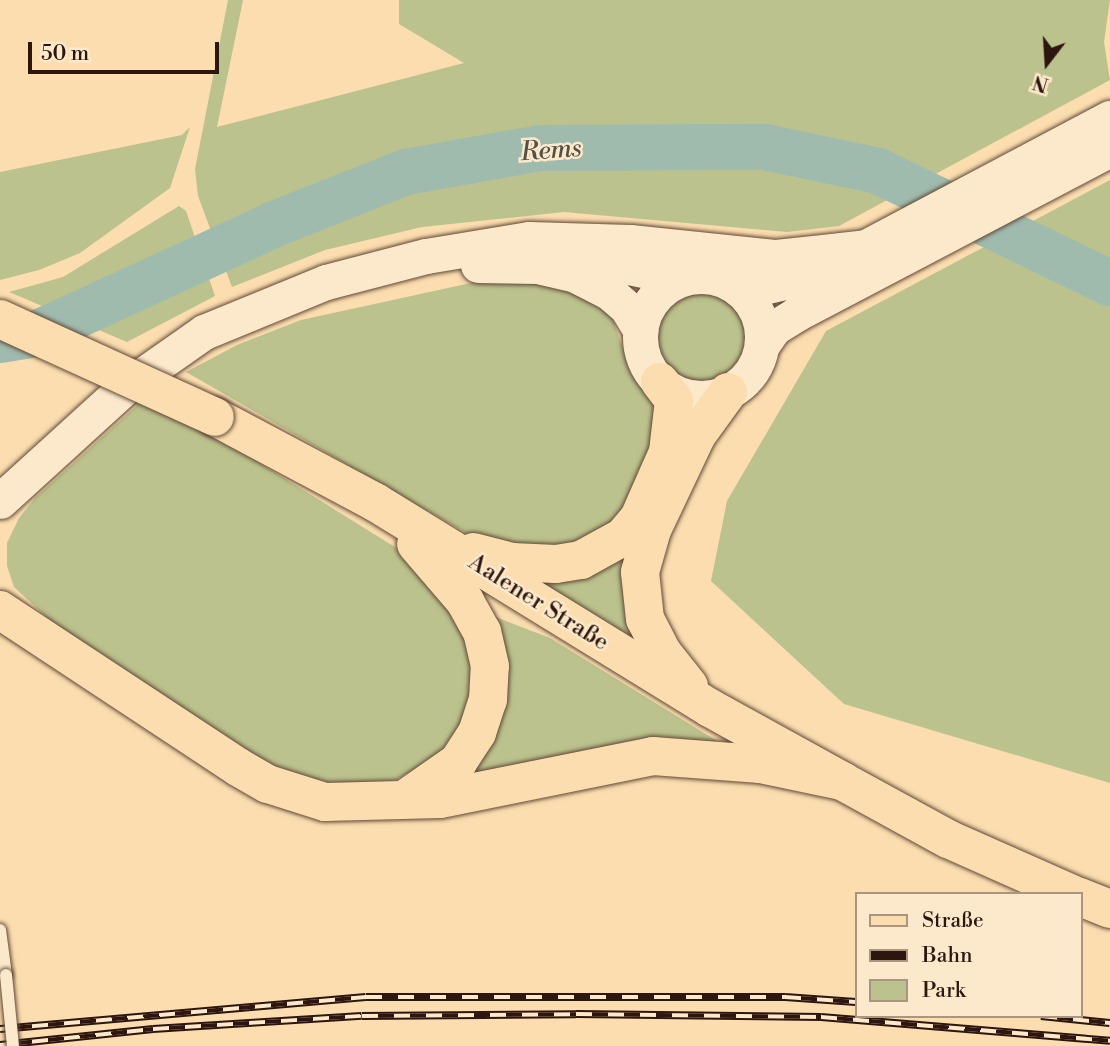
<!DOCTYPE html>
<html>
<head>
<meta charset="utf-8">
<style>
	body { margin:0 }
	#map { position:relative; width:1110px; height:1046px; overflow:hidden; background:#fbddaf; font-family:"Libre Bodoni",serif }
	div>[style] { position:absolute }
	.green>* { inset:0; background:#bbc28d }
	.round { border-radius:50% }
	.river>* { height:46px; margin:-23px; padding:0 23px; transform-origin:23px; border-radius:23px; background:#9fbbae }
	.roads { filter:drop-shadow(0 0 2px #604837) drop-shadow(0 0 2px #604837) }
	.lane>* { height:12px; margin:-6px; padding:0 6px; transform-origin:6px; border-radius:6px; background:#fce9cb }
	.secondary>* { height:35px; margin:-17.5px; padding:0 17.5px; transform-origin:17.5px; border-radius:17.5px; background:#fce9cb }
	.secondary>.ring { margin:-17.5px; padding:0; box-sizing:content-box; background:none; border:35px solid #fce9cb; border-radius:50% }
	.primary>* { height:38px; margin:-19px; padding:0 19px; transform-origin:19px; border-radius:19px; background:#fbddaf }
	.highway>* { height:38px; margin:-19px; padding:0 19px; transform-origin:19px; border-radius:19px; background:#fbddaf }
	.rail>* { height:8px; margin-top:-4px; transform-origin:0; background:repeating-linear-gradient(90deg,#fce9cb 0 16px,#2d160f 0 32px); box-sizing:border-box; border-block:2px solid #2d160f }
	.bridges { filter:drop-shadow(0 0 2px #604837) drop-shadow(0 0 2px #604837) }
	.lane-bridge>* { height:12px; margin:-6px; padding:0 6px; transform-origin:6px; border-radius:6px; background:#fce9cb }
	.highway-bridge>* { height:38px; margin:-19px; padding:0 19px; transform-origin:19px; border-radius:19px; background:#fbddaf }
	span { translate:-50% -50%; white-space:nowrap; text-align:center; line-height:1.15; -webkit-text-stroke:5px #fce9cb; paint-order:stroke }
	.street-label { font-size:24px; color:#2d160f }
	.water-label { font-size:26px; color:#555047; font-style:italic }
	.legend { position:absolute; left:855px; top:892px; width:228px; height:126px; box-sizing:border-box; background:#fce9cb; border:2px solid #a99580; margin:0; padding:9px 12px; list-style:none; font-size:21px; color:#2d160f }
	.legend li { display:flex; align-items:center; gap:14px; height:35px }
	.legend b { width:35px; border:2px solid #a99580 }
	.north { position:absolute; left:1012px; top:28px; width:70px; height:70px; -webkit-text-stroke:5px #fce9cb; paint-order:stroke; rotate:197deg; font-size:19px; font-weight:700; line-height:28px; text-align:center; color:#2d160f }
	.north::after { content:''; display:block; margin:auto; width:24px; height:32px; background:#2d160f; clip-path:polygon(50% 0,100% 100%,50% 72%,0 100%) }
	.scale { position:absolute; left:28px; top:42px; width:191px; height:32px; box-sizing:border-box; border:4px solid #2d160f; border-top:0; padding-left:9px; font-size:21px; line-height:24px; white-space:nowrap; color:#2d160f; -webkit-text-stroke:5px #fce9cb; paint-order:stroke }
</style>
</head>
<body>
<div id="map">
	<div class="green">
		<div style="clip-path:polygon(228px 0,243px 0,217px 127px,464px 63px,399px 24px,399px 0,1110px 0,1104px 42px,1110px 80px,839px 226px,787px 232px,564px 212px,422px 227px,325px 250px,232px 287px,198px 196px,195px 169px)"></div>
		<div style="clip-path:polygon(190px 127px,170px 188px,80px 253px,39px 270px,0 280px,0 172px,182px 135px)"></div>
		<div style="clip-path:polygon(1110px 180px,1110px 783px,844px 704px,711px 581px,727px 501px,826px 331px)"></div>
		<div style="clip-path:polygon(179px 206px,186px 211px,215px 296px,127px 342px,9px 292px,63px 277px)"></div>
		<div style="clip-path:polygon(503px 276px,543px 280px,601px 306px,613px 320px,631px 372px,656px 410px,662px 442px,621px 521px,558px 552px,482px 542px,186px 372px,237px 345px,301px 320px)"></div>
		<div class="round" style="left:652px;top:289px;width:96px;height:96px"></div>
		<div style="clip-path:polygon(142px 401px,221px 439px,403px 552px,460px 609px,476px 675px,467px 712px,452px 741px,430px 762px,395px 780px,358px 787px,318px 783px,273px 767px,66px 635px,14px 587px,7px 566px,7px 543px,19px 518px,35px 498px)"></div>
		<div style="clip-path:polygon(630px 548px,643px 644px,523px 582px)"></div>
		<div style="clip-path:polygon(480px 611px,550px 638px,730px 749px,472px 785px)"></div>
	</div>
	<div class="river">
		<div style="left:0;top:340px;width:36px;rotate:-9deg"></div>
		<div style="left:36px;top:334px;width:265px;rotate:-24.7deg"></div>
		<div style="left:277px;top:223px;width:139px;rotate:-21.6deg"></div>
		<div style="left:406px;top:172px;width:137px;rotate:-10.1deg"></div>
		<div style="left:541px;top:148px;width:224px;rotate:-0.3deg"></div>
		<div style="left:765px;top:147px;width:116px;rotate:12deg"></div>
		<div style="left:878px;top:171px;width:258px;rotate:25.8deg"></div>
	</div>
	<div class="roads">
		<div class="lane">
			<div style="left:0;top:930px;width:45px;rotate:82.4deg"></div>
		</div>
		<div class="secondary">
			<div style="left:569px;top:255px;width:115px;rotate:11.5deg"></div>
			<div style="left:478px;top:265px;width:59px;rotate:1deg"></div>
			<div style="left:537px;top:266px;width:39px;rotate:13deg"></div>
			<div style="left:575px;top:275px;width:39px;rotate:27deg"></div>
			<div style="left:610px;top:293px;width:23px;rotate:41deg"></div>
			<div style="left:627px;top:308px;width:26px;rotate:59deg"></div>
			<div class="ring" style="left:640px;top:276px;width:87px;height:87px"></div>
			<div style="left:736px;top:287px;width:23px;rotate:2deg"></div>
			<div style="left:759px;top:288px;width:53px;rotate:-13deg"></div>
			<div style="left:811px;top:276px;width:338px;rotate:-27.9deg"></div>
			<div style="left:762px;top:345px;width:21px;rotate:-55deg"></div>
			<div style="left:774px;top:328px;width:26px;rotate:-32deg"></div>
			<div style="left:796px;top:314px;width:355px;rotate:-27.7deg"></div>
			<div style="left:0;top:501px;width:168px;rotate:-42.3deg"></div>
			<div style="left:124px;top:388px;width:98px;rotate:-35deg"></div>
			<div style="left:204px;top:332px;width:132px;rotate:-22.3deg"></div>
			<div style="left:326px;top:282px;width:103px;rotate:-14.6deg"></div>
			<div style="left:426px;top:256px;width:104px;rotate:-9.4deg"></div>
			<div style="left:529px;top:239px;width:101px;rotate:1.7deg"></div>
			<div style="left:630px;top:242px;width:147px;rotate:5.9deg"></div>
			<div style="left:776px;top:257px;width:92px;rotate:-6.3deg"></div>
		</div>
		<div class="primary">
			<div style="left:375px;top:502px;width:393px;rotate:31.6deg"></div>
			<div style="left:710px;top:708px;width:151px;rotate:28.9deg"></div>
			<div style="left:842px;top:781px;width:121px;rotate:28.7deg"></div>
			<div style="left:948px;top:839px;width:136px;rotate:23.9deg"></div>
			<div style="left:473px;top:552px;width:40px;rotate:14.4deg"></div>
			<div style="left:512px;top:562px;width:44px;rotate:2.6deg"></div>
			<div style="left:556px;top:564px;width:25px;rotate:-9deg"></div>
			<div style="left:581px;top:560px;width:48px;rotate:-28.7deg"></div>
			<div style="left:623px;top:537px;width:25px;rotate:-50deg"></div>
			<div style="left:639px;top:518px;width:72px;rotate:-66.3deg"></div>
			<div style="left:668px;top:452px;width:52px;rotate:-83.4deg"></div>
			<div style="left:674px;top:400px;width:23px;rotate:-128deg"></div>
			<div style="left:0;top:610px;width:285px;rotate:33.4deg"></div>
			<div style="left:238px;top:767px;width:34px;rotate:30deg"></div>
			<div style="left:268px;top:784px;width:60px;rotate:17.5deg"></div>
			<div style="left:325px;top:802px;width:115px;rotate:-1.5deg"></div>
			<div style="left:440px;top:799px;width:217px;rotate:-11.4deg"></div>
			<div style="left:653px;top:756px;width:107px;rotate:4.3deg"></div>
			<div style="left:760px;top:764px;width:84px;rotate:11.7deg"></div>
			<div style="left:689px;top:686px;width:43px;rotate:-128.5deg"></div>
			<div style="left:662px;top:652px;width:37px;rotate:-117deg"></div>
			<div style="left:645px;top:619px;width:47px;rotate:-96.1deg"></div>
			<div style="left:640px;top:572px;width:44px;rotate:-74.1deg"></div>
			<div style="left:652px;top:530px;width:105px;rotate:-64.7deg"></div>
			<div style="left:697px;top:435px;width:53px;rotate:-54.2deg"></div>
			<div style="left:405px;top:799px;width:65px;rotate:-34.9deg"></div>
			<div style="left:458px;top:762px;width:35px;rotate:-57deg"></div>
			<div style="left:477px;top:733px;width:35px;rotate:-72deg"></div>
			<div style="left:488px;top:700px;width:34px;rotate:-87deg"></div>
			<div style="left:490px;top:666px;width:35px;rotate:-103deg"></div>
			<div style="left:482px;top:632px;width:35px;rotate:-119deg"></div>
			<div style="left:465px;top:601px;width:75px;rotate:-130.7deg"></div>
			<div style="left:1080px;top:897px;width:32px;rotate:22deg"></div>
		</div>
		<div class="highway">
			<div style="left:215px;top:417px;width:181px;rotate:28deg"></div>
		</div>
	</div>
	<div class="rail">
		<div style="left:1041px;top:1016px;width:69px;rotate:5.8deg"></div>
		<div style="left:0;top:1029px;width:367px;rotate:-5deg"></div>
		<div style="left:366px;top:997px;width:419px"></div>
		<div style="left:785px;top:997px;width:71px;rotate:4deg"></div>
		<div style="left:0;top:1045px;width:154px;rotate:-6deg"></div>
		<div style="left:153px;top:1029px;width:209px;rotate:-3.6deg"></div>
		<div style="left:362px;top:1016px;width:214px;rotate:-0.5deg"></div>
		<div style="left:576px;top:1014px;width:245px;rotate:0.7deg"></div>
		<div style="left:821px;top:1017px;width:290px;rotate:4.7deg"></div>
	</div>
	<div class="bridges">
		<div class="lane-bridge">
			<div style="left:6px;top:975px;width:71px;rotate:84.4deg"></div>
		</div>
		<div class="highway-bridge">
			<div style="left:0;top:319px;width:236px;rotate:24.5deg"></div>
		</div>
	</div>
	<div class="street-label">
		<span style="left:538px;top:603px;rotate:32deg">Aalener Straße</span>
	</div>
	<div class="water-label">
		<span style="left:551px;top:151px;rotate:-4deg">Rems</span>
	</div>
	<ul class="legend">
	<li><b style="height:9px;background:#fbddaf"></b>Straße</li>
	<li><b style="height:9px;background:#2d160f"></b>Bahn</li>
	<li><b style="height:19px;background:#bbc28d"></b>Park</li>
	</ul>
	<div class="north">N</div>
	<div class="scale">50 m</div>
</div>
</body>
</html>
